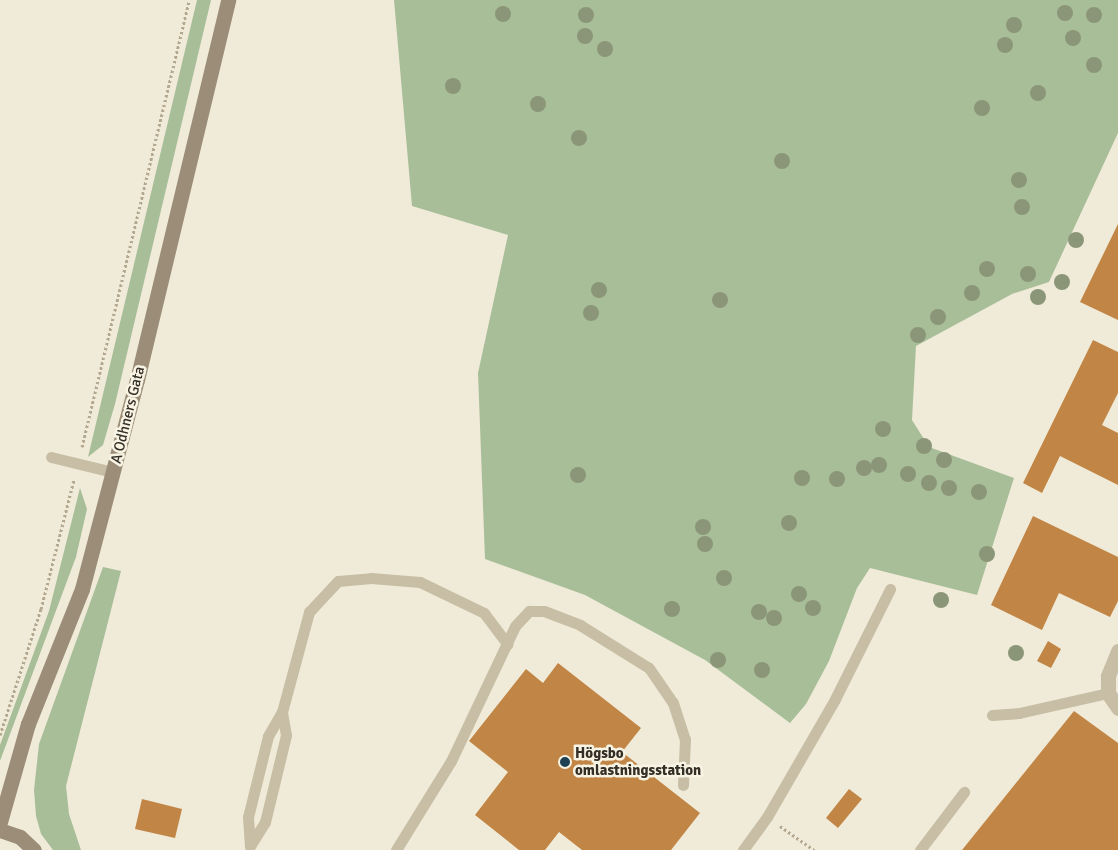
<!DOCTYPE html>
<html>
<head>
<meta charset="utf-8">
<style>
	body { margin:0 }
	#map { position:relative; width:1118px; height:850px; overflow:hidden; background:#f0ebd8; font-family:Signika,sans-serif }
	div>[style] { position:absolute }
	.green>* { inset:0; background:#a8be99 }
	.building>* { inset:0; background:#c18545 }
	.path>* { height:3px; margin-top:-1.5px; transform-origin:0; background:repeating-linear-gradient(90deg,#b3a88f 0 2.5px,transparent 0 5px) }
	.lane>* { height:11px; margin:-5.5px; padding:0 5.5px; transform-origin:5.5px; border-radius:5.5px; background:#c7bea5 }
	.street>* { height:15px; margin:-7.5px; padding:0 7.5px; transform-origin:7.5px; border-radius:7.5px; background:#c7bea5 }
	.secondary>* { height:15px; margin:-7.5px; padding:0 7.5px; transform-origin:7.5px; border-radius:7.5px; background:#9b8d77 }
	.trees>* { width:16px; height:16px; margin:-8px; border-radius:50%; background:#8b9679 }
	.dots>* { width:14px; height:14px; translate:-50% -50%; box-sizing:border-box; border:2px solid #f8f4e4; border-radius:50% }
	span { translate:-50% -50%; white-space:nowrap; text-align:center; line-height:1.15; -webkit-text-stroke:5px #f8f4e4; paint-order:stroke }
	.street-label { font-size:15px; color:#332e26 }
	.poi-label { font-size:15px; color:#332e26; font-weight:700 }
	.left { translate:0 -50%; text-align:left }
</style>
</head>
<body>
<div id="map">
	<div class="green">
		<div style="clip-path:polygon(197px 0,211px 0,115px 404px,103px 445px,88px 457px)"></div>
		<div style="clip-path:polygon(394px 0,1118px 0,1118px 133px,1049px 282px,1012px 294px,916px 346px,912px 420px,929px 447px,1014px 478px,977px 595px,870px 568px,857px 588px,829px 661px,806px 704px,790px 723px,705px 660px,585px 595px,485px 559px,478px 373px,508px 235px,412px 206px)"></div>
		<div style="clip-path:polygon(80px 488px,87px 509px,76px 557px,0 761px,0 745px,49px 611px)"></div>
		<div style="clip-path:polygon(103px 567px,121px 571px,66px 786px,69px 814px,81px 850px,53px 850px,41px 834px,36px 816px,34px 790px,39px 744px)"></div>
	</div>
	<div class="building">
		<div style="clip-path:polygon(1118px 224px,1118px 320px,1080px 302px)"></div>
		<div style="clip-path:polygon(1093px 340px,1118px 352px,1118px 393px,1102px 425px,1118px 433px,1118px 485px,1060px 456px,1042px 493px,1023px 483px)"></div>
		<div style="clip-path:polygon(1033px 516px,1118px 557px,1118px 601px,1110px 617px,1059px 593px,1042px 630px,991px 605px)"></div>
		<div style="clip-path:polygon(1048px 641px,1061px 649px,1051px 668px,1037px 661px)"></div>
		<div style="clip-path:polygon(558px 663px,641px 728px,622px 752px,700px 813px,671px 850px,582px 850px,559px 832px,545px 850px,519px 850px,475px 815px,508px 772px,469px 741px,526px 669px,543px 683px)"></div>
		<div style="clip-path:polygon(1074px 711px,1118px 743px,1118px 850px,962px 850px)"></div>
		<div style="clip-path:polygon(849px 789px,862px 799px,838px 828px,826px 818px)"></div>
		<div style="clip-path:polygon(142px 799px,182px 809px,175px 838px,135px 829px)"></div>
	</div>
	<div class="path">
		<div style="left:82px;top:447px;width:460px;rotate:-76.5deg"></div>
		<div style="left:0;top:735px;width:133px;rotate:-72deg"></div>
		<div style="left:41px;top:609px;width:133px;rotate:-75.7deg"></div>
		<div style="left:780px;top:826px;width:42px;rotate:35.2deg"></div>
	</div>
	<div class="lane">
		<div style="left:51px;top:457px;width:64px;rotate:13.6deg"></div>
		<div style="left:992px;top:715px;width:27px;rotate:-4deg"></div>
		<div style="left:1019px;top:713px;width:91px;rotate:-12.7deg"></div>
		<div style="left:250px;top:846px;width:29px;rotate:-94deg"></div>
		<div style="left:248px;top:817px;width:83px;rotate:-76.1deg"></div>
		<div style="left:268px;top:736px;width:28px;rotate:-60deg"></div>
		<div style="left:282px;top:712px;width:104px;rotate:-74.9deg"></div>
		<div style="left:309px;top:612px;width:42px;rotate:-46.9deg"></div>
		<div style="left:338px;top:581px;width:33px;rotate:-5deg"></div>
		<div style="left:371px;top:578px;width:49px;rotate:4.7deg"></div>
		<div style="left:420px;top:582px;width:71px;rotate:25.8deg"></div>
		<div style="left:484px;top:613px;width:39px;rotate:53deg"></div>
		<div style="left:250px;top:846px;width:28px;rotate:-58deg"></div>
		<div style="left:265px;top:822px;width:89px;rotate:-76.4deg"></div>
		<div style="left:286px;top:735px;width:23px;rotate:-100deg"></div>
		<div style="left:396px;top:850px;width:105px;rotate:-58.3deg"></div>
		<div style="left:451px;top:761px;width:149px;rotate:-64.6deg"></div>
		<div style="left:515px;top:626px;width:21px;rotate:-47deg"></div>
		<div style="left:529px;top:611px;width:15px"></div>
		<div style="left:544px;top:611px;width:39px;rotate:21deg"></div>
		<div style="left:580px;top:625px;width:81px;rotate:31.9deg"></div>
		<div style="left:649px;top:668px;width:42px;rotate:55.6deg"></div>
		<div style="left:673px;top:703px;width:38px;rotate:72deg"></div>
		<div style="left:685px;top:739px;width:46px;rotate:92.5deg"></div>
		<div style="left:743px;top:850px;width:41px;rotate:-54deg"></div>
		<div style="left:767px;top:817px;width:136px;rotate:-60deg"></div>
		<div style="left:835px;top:699px;width:123px;rotate:-63.4deg"></div>
		<div style="left:920px;top:850px;width:73px;rotate:-52.8deg"></div>
	</div>
	<div class="street">
		<div style="left:1118px;top:651px;width:27px;rotate:112deg"></div>
		<div style="left:1108px;top:676px;width:17px;rotate:90deg"></div>
		<div style="left:1108px;top:693px;width:18px;rotate:56deg"></div>
	</div>
	<div class="secondary">
		<div style="left:0;top:822px;width:102px;rotate:-74.1deg"></div>
		<div style="left:28px;top:724px;width:145px;rotate:-68.2deg"></div>
		<div style="left:82px;top:589px;width:216px;rotate:-75.3deg"></div>
		<div style="left:137px;top:380px;width:391px;rotate:-76.5deg"></div>
		<div style="left:0;top:830px;width:21px;rotate:19deg"></div>
		<div style="left:20px;top:837px;width:19px;rotate:43deg"></div>
	</div>
	<div class="trees">
		<div style="left:1065px;top:13px"></div>
		<div style="left:503px;top:14px"></div>
		<div style="left:586px;top:15px"></div>
		<div style="left:1094px;top:15px"></div>
		<div style="left:1014px;top:25px"></div>
		<div style="left:585px;top:36px"></div>
		<div style="left:1073px;top:38px"></div>
		<div style="left:1005px;top:45px"></div>
		<div style="left:605px;top:49px"></div>
		<div style="left:1094px;top:65px"></div>
		<div style="left:453px;top:86px"></div>
		<div style="left:1038px;top:93px"></div>
		<div style="left:538px;top:104px"></div>
		<div style="left:982px;top:108px"></div>
		<div style="left:579px;top:138px"></div>
		<div style="left:782px;top:161px"></div>
		<div style="left:1019px;top:180px"></div>
		<div style="left:1022px;top:207px"></div>
		<div style="left:1076px;top:240px"></div>
		<div style="left:987px;top:269px"></div>
		<div style="left:1028px;top:274px"></div>
		<div style="left:1062px;top:282px"></div>
		<div style="left:599px;top:290px"></div>
		<div style="left:972px;top:293px"></div>
		<div style="left:1038px;top:297px"></div>
		<div style="left:720px;top:300px"></div>
		<div style="left:591px;top:313px"></div>
		<div style="left:938px;top:317px"></div>
		<div style="left:918px;top:335px"></div>
		<div style="left:883px;top:429px"></div>
		<div style="left:924px;top:446px"></div>
		<div style="left:944px;top:460px"></div>
		<div style="left:879px;top:465px"></div>
		<div style="left:864px;top:468px"></div>
		<div style="left:908px;top:474px"></div>
		<div style="left:578px;top:475px"></div>
		<div style="left:802px;top:478px"></div>
		<div style="left:837px;top:479px"></div>
		<div style="left:929px;top:483px"></div>
		<div style="left:949px;top:488px"></div>
		<div style="left:979px;top:492px"></div>
		<div style="left:789px;top:523px"></div>
		<div style="left:703px;top:527px"></div>
		<div style="left:705px;top:544px"></div>
		<div style="left:987px;top:554px"></div>
		<div style="left:724px;top:578px"></div>
		<div style="left:799px;top:594px"></div>
		<div style="left:941px;top:600px"></div>
		<div style="left:813px;top:608px"></div>
		<div style="left:672px;top:609px"></div>
		<div style="left:759px;top:612px"></div>
		<div style="left:774px;top:618px"></div>
		<div style="left:1016px;top:653px"></div>
		<div style="left:718px;top:660px"></div>
		<div style="left:762px;top:670px"></div>
	</div>
	<div class="dots">
		<div style="left:565px;top:762px;background:#1d4153"></div>
	</div>
	<div class="street-label">
		<span style="left:128px;top:415px;rotate:-76deg">A Odhners Gata</span>
	</div>
	<div class="poi-label">
		<span class="left" style="left:575px;top:762px">Högsbo<br>omlastningsstation</span>
	</div>
</div>
</body>
</html>
